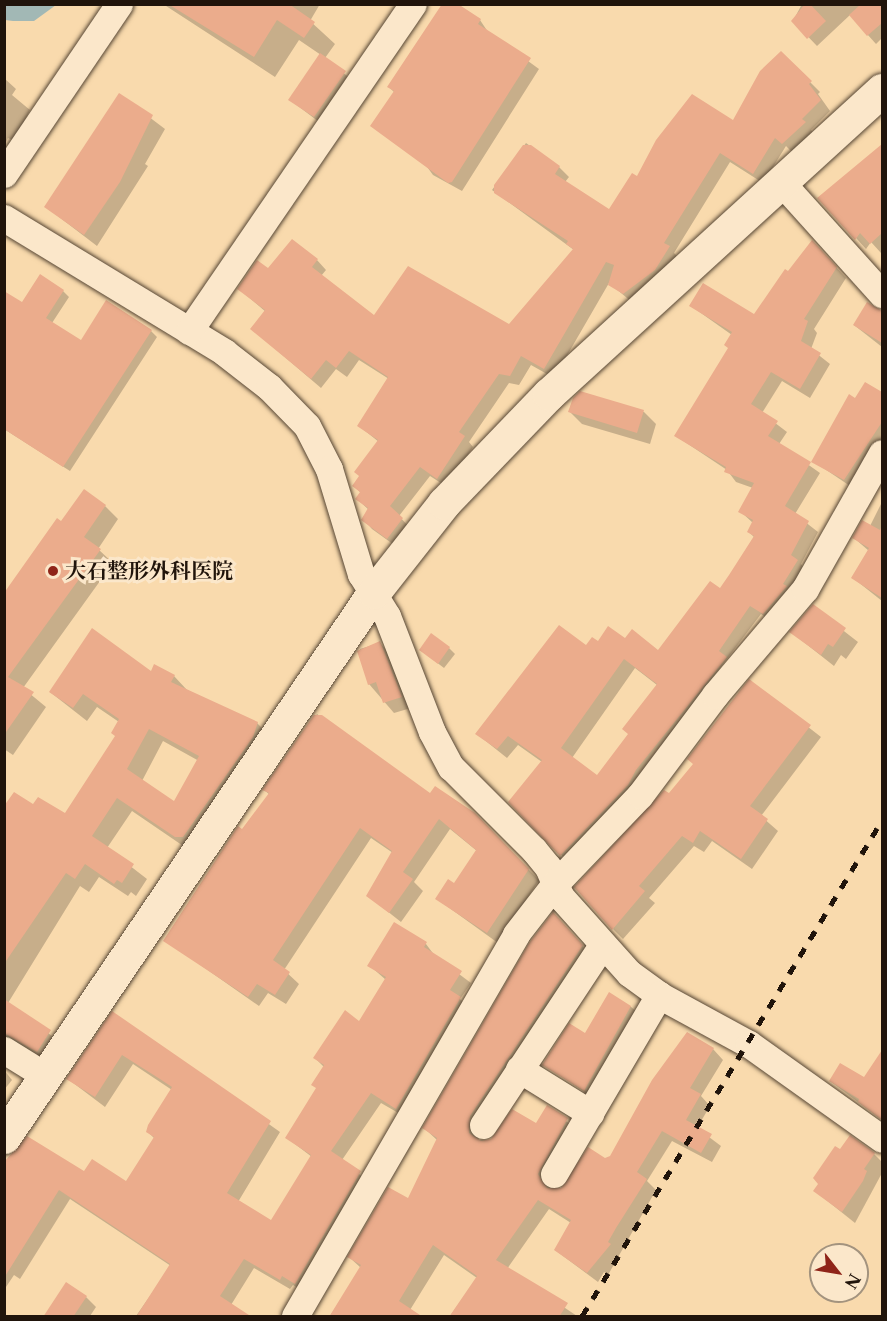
<!DOCTYPE html>
<html>
<head>
<meta charset="utf-8">
<style>
	body { margin:0 }
	#map { position:relative; width:887px; height:1321px; overflow:hidden; background:#f9daad; font-family:"Libre Caslon Text","Noto Serif JP",serif }
	div>[style] { position:absolute }
	.water>* { inset:0; background:#a2b8b5 }
	.shadow>* { inset:0; background:#0003 }
	.building>* { inset:0; background:#ebac8c }
	.roads { filter:drop-shadow(0 0 2px #564634) drop-shadow(0 0 2px #564634) }
	.minor>* { height:27px; margin:-13.5px; padding:0 13.5px; transform-origin:13.5px; border-radius:13.5px; background:#fbe7ca }
	.tertiary>* { height:33px; margin:-16.5px; padding:0 16.5px; transform-origin:16.5px; border-radius:16.5px; background:#fbe7ca }
	.rail>* { height:4.5px; margin-top:-2.25px; transform-origin:0; background:repeating-linear-gradient(90deg,#20140b 0 10px,transparent 0 20px) }
	.dots>* { width:16px; height:16px; translate:-50% -50%; box-sizing:border-box; border:3px solid #fbe7ca; border-radius:50% }
	span { translate:-50% -50%; white-space:nowrap; text-align:center; line-height:1.15; -webkit-text-stroke:6px #fbe7ca; paint-order:stroke }
	.poi-label { font-size:21px; color:#20140b; font-weight:700 }
	.left { translate:0 -50%; text-align:left }
	.frame { position:absolute; inset:0; border:6px solid #20140b; pointer-events:none }
	.north { position:absolute; left:809px; top:1243px; width:60px; height:60px; box-sizing:border-box; background:#fbe7ca; border:2px solid #a3937e; border-radius:50%; rotate:121deg; font-size:16px; font-weight:700; line-height:24px; text-align:center; color:#20140b }
	.north::after { content:''; display:block; margin:auto; width:21px; height:27px; background:#8f2418; clip-path:polygon(50% 0,100% 100%,50% 72%,0 100%) }
</style>
</head>
<body>
<div id="map">
	<div class="water">
		<div style="clip-path:polygon(4px 5px,5px 4px,56px 5px,34px 21px,13px 21px,5px 20px)"></div>
	</div>
	<div class="shadow">
		<div style="clip-path:polygon(163px 4px,320px 4px,310px 21px,335px 44px,325px 58px,357px 84px,327px 128px,290px 100px,321px 55px,299px 40px,275px 77px)"></div>
		<div style="clip-path:polygon(802px 4px,882px 4px,882px 38px,876px 44px,850px 15px,817px 46px,793px 21px)"></div>
		<div style="clip-path:polygon(480px 20px,488px 32px,539px 69px,462px 191px,433px 175px,425px 164px,372px 125px,395px 93px,389px 87px)"></div>
		<div style="clip-path:polygon(781px 53px,820px 92px,818px 94px,830px 111px,811px 130px,814px 133px,793px 153px,786px 146px,763px 183px,730px 162px,674px 253px,678px 257px,633px 303px,609px 283px,554px 378px,531px 365px,519px 385px,509px 383px,469px 442px,473px 447px,447px 487px,430px 476px,399px 516px,411px 529px,397px 547px,372px 529px,363px 519px,369px 510px,357px 499px,361px 493px,354px 486px,379px 442px,359px 426px,389px 379px,359px 360px,347px 377px,336px 369px,321px 388px,252px 329px,266px 312px,239px 289px,269px 270px,317px 260px,326px 270px,321px 276px,374px 317px,509px 326px,574px 250px,492px 190px,526px 143px,559px 167px,569px 177px,565px 182px,610px 211px,638px 178px,734px 122px)"></div>
		<div style="clip-path:polygon(4px 78px,16px 89px,12px 95px,30px 110px,15px 141px,8px 138px,4px 146px)"></div>
		<div style="clip-path:polygon(120px 95px,165px 129px,145px 164px,148px 166px,97px 246px,46px 207px)"></div>
		<div style="clip-path:polygon(882px 147px,882px 252px,881px 253px,871px 242px,866px 249px,820px 198px)"></div>
		<div style="clip-path:polygon(evenodd,822px 252px,846px 278px,814px 329px,817px 333px,811px 349px,830px 364px,810px 398px,782px 381px,762px 413px,787px 432px,779px 444px,820px 473px,795px 514px,818px 532px,801px 564px,807px 571px,774px 623px,761px 614px,571px 865px,510px 802px,542px 762px,518px 745px,507px 758px,477px 734px,587px 648px,626px 641px,659px 652px,721px 590px,754px 537px,749px 532px,753px 523px,740px 511px,753px 488px,736px 482px,727px 470px,676px 436px,729px 349px,732px 335px,691px 306px,755px 316px,789px 273px,822px 252px,635px 668px,657px 685px,629px 734px,597px 777px,572px 758px,635px 668px)"></div>
		<div style="clip-path:polygon(63px 291px,69px 297px,52px 323px,81px 342px,151px 331px,157px 337px,70px 471px,4px 429px,4px 293px,22px 304px)"></div>
		<div style="clip-path:polygon(868px 304px,882px 314px,882px 347px,854px 325px)"></div>
		<div style="clip-path:polygon(865px 384px,882px 394px,882px 453px,856px 490px,813px 461px)"></div>
		<div style="clip-path:polygon(580px 393px,644px 412px,656px 424px,650px 444px,582px 424px,570px 412px)"></div>
		<div style="clip-path:polygon(882px 502px,882px 601px,853px 578px,869px 551px,854px 538px,870px 526px)"></div>
		<div style="clip-path:polygon(105px 506px,118px 519px,98px 549px,113px 563px,23px 688px,46px 707px,13px 755px,4px 749px,4px 596px,62px 524px)"></div>
		<div style="clip-path:polygon(813px 607px,858px 642px,846px 659px,841px 655px,834px 666px,791px 632px)"></div>
		<div style="clip-path:polygon(380px 643px,390px 654px,411px 708px,394px 713px,369px 684px,360px 649px)"></div>
		<div style="clip-path:polygon(449px 648px,455px 654px,444px 668px,427px 655px)"></div>
		<div style="clip-path:polygon(evenodd,151px 673px,174px 676px,187px 690px,257px 723px,271px 737px,195px 854px,132px 811px,107px 848px,147px 879px,136px 896px,131px 892px,128px 896px,99px 877px,89px 892px,80px 886px,8px 1003px,64px 1045px,51px 1065px,4px 1059px,4px 809px,34px 806px,65px 815px,116px 736px,119px 722px,97px 707px,87px 721px,50px 692px,151px 673px,163px 741px,199px 761px,175px 803px,142px 781px,163px 741px)"></div>
		<div style="clip-path:polygon(749px 681px,821px 737px,761px 816px,778px 831px,752px 869px,712px 841px,704px 852px,694px 846px,649px 898px,655px 903px,623px 939px,613px 929px,669px 796px,695px 764px)"></div>
		<div style="clip-path:polygon(317px 714px,431px 795px,474px 815px,539px 880px,498px 943px,437px 899px,455px 885px,477px 851px,450px 829px,414px 882px,423px 891px,401px 922px,368px 896px,393px 853px,371px 838px,284px 970px,299px 984px,286px 1004px,268px 993px,259px 1006px,165px 940px,270px 795px,264px 790px)"></div>
		<div style="clip-path:polygon(394px 924px,426px 944px,435px 956px,471px 983px,460px 999px,471px 1009px,407px 1118px,381px 1103px,342px 1160px,370px 1183px,306px 1293px,293px 1285px,290px 1289px,254px 1268px,231px 1305px,248px 1316px,136px 1316px,171px 1266px,70px 1199px,20px 1279px,14px 1275px,4px 1290px,4px 1165px,85px 1173px,126px 1183px,155px 1139px,147px 1131px,172px 1090px,133px 1064px,105px 1107px,68px 1079px,113px 1013px,280px 1132px,238px 1202px,272px 1222px,312px 1157px,287px 1138px,317px 1089px,324px 1067px,315px 1058px,360px 1023px,386px 980px,369px 965px)"></div>
		<div style="clip-path:polygon(563px 924px,592px 957px,477px 1136px,479px 1140px,491px 1140px,536px 1125px,547px 1107px,578px 1130px,548px 1186px,562px 1189px,611px 1157px,713px 1049px,723px 1060px,701px 1096px,710px 1106px,697px 1128px,721px 1146px,712px 1162px,672px 1141px,647px 1181px,656px 1190px,608px 1275px,604px 1272px,598px 1282px,555px 1250px,571px 1223px,549px 1209px,507px 1269px,577px 1316px,450px 1316px,477px 1278px,444px 1255px,410px 1310px,330px 1316px,361px 1268px,349px 1257px,409px 1200px,437px 1140px,424px 1128px)"></div>
		<div style="clip-path:polygon(630px 1006px,638px 1013px,593px 1098px,544px 1064px)"></div>
		<div style="clip-path:polygon(882px 1052px,882px 1120px,830px 1081px,864px 1079px)"></div>
		<div style="clip-path:polygon(4px 1070px,12px 1080px,4px 1090px)"></div>
		<div style="clip-path:polygon(840px 1151px,874px 1154px,882px 1162px,882px 1173px,855px 1223px,815px 1191px)"></div>
		<div style="clip-path:polygon(86px 1297px,96px 1307px,90px 1316px,45px 1316px)"></div>
	</div>
	<div class="building">
		<div style="clip-path:polygon(168px 4px,289px 4px,315px 22px,304px 38px,277px 20px,254px 57px)"></div>
		<div style="clip-path:polygon(442px 4px,458px 4px,481px 19px,478px 24px,531px 58px,452px 182px,448px 183px,370px 126px,394px 91px,387px 87px)"></div>
		<div style="clip-path:polygon(805px 4px,810px 4px,826px 21px,807px 39px,791px 21px)"></div>
		<div style="clip-path:polygon(861px 4px,882px 4px,882px 23px,867px 36px,849px 15px)"></div>
		<div style="clip-path:polygon(781px 51px,812px 81px,809px 84px,821px 100px,802px 119px,806px 122px,782px 144px,775px 138px,753px 174px,720px 153px,664px 243px,670px 246px,655px 270px,623px 294px,608px 285px,614px 265px,606px 262px,544px 369px,521px 356px,510px 376px,499px 374px,459px 432px,465px 436px,437px 479px,420px 467px,390px 506px,403px 518px,387px 539px,361px 520px,368px 508px,355px 499px,360px 492px,352px 486px,359px 476px,354px 472px,378px 440px,357px 426px,388px 377px,349px 351px,336px 368px,326px 360px,311px 379px,250px 329px,265px 310px,237px 289px,257px 260px,268px 268px,292px 239px,318px 259px,312px 267px,374px 315px,408px 266px,509px 324px,573px 249px,566px 244px,568px 241px,494px 193px,494px 185px,523px 145px,531px 145px,560px 166px,555px 174px,609px 209px,632px 173px,637px 176px,656px 140px,692px 94px,733px 120px,760px 71px)"></div>
		<div style="clip-path:polygon(320px 53px,346px 71px,314px 117px,288px 100px)"></div>
		<div style="clip-path:polygon(119px 93px,153px 115px,120px 182px,84px 235px,44px 207px)"></div>
		<div style="clip-path:polygon(882px 144px,882px 233px,870px 244px,860px 233px,855px 240px,817px 198px)"></div>
		<div style="clip-path:polygon(evenodd,812px 240px,837px 267px,804px 319px,808px 321px,801px 341px,821px 353px,800px 389px,771px 372px,751px 404px,778px 421px,768px 436px,811px 462px,785px 506px,809px 521px,791px 555px,798px 560px,783px 584px,787px 586px,763px 614px,750px 606px,719px 651px,727px 657px,636px 770px,628px 785px,560px 856px,508px 802px,542px 760px,508px 736px,497px 749px,475px 734px,559px 625px,586px 645px,592px 637px,598px 641px,608px 626px,625px 638px,632px 629px,658px 650px,710px 581px,720px 588px,729px 575px,754px 536px,747px 532px,753px 520px,738px 512px,754px 483px,724px 472px,726px 467px,674px 436px,728px 348px,724px 345px,732px 332px,689px 306px,703px 283px,754px 314px,785px 269px,788px 271px,812px 240px,624px 659px,657px 684px,622px 729px,628px 734px,597px 775px,561px 748px,624px 659px)"></div>
		<div style="clip-path:polygon(40px 274px,64px 290px,46px 318px,81px 340px,106px 300px,152px 330px,63px 467px,4px 429px,4px 291px,22px 302px)"></div>
		<div style="clip-path:polygon(867px 302px,882px 311px,882px 343px,853px 325px)"></div>
		<div style="clip-path:polygon(865px 382px,882px 392px,882px 422px,844px 480px,811px 462px,849px 394px,855px 398px)"></div>
		<div style="clip-path:polygon(580px 391px,644px 410px,637px 433px,568px 412px,573px 398px)"></div>
		<div style="clip-path:polygon(84px 489px,106px 505px,84px 537px,101px 549px,8px 677px,34px 692px,4px 735px,4px 593px,57px 518px,61px 521px)"></div>
		<div style="clip-path:polygon(862px 520px,880px 530px,882px 525px,882px 598px,851px 578px,869px 548px,852px 538px)"></div>
		<div style="clip-path:polygon(813px 604px,846px 628px,833px 647px,828px 644px,821px 655px,789px 632px)"></div>
		<div style="clip-path:polygon(evenodd,92px 628px,151px 671px,154px 664px,175px 675px,171px 682px,258px 722px,253px 737px,183px 837px,175px 837px,117px 798px,92px 836px,134px 864px,122px 883px,117px 880px,114px 884px,85px 864px,75px 879px,66px 873px,4px 964px,4px 806px,14px 792px,33px 804px,38px 797px,65px 813px,115px 736px,111px 733px,119px 719px,83px 694px,73px 708px,49px 692px,92px 628px,149px 729px,199px 756px,174px 801px,127px 769px,149px 729px)"></div>
		<div style="clip-path:polygon(431px 633px,450px 647px,438px 664px,419px 650px)"></div>
		<div style="clip-path:polygon(380px 641px,402px 697px,383px 703px,376px 682px,368px 685px,357px 651px)"></div>
		<div style="clip-path:polygon(749px 679px,811px 725px,750px 806px,768px 819px,741px 859px,700px 831px,693px 843px,682px 836px,639px 886px,645px 891px,612px 930px,574px 887px,664px 790px,669px 793px,693px 764px,687px 759px)"></div>
		<div style="clip-path:polygon(314px 715px,322px 715px,430px 793px,435px 786px,475px 813px,529px 869px,487px 933px,435px 899px,448px 879px,454px 883px,476px 850px,439px 819px,403px 872px,413px 879px,389px 913px,366px 896px,392px 851px,360px 828px,273px 960px,290px 972px,275px 995px,257px 984px,248px 997px,163px 941px,238px 826px,242px 829px,269px 793px,262px 790px)"></div>
		<div style="clip-path:polygon(553px 912px,583px 945px,470px 1116px,469px 1133px,481px 1141px,491px 1139px,512px 1109px,536px 1123px,547px 1105px,568px 1118px,538px 1174px,547px 1188px,561px 1188px,588px 1147px,605px 1158px,610px 1156px,652px 1080px,687px 1032px,714px 1048px,690px 1088px,701px 1094px,686px 1120px,712px 1134px,701px 1153px,662px 1131px,637px 1172px,647px 1179px,616px 1228px,608px 1242px,611px 1244px,587px 1273px,554px 1250px,571px 1220px,538px 1200px,496px 1260px,568px 1303px,559px 1317px,449px 1317px,477px 1276px,433px 1245px,399px 1301px,423px 1317px,329px 1317px,361px 1265px,347px 1257px,388px 1187px,408px 1198px,437px 1138px,422px 1128px,529px 943px)"></div>
		<div style="clip-path:polygon(394px 922px,427px 942px,424px 947px,462px 971px,450px 990px,461px 997px,396px 1109px,371px 1093px,331px 1151px,361px 1171px,295px 1284px,282px 1276px,280px 1280px,244px 1259px,220px 1296px,252px 1317px,136px 1317px,170px 1264px,59px 1190px,4px 1278px,4px 1162px,27px 1136px,84px 1171px,92px 1159px,126px 1181px,154px 1137px,146px 1132px,148px 1125px,172px 1087px,160px 1079px,122px 1055px,95px 1097px,66px 1079px,112px 1011px,271px 1121px,227px 1193px,271px 1220px,311px 1155px,285px 1138px,316px 1088px,311px 1085px,324px 1065px,313px 1058px,345px 1010px,359px 1021px,386px 977px,367px 966px)"></div>
		<div style="clip-path:polygon(609px 992px,631px 1006px,584px 1091px,542px 1065px,569px 1023px,585px 1033px)"></div>
		<div style="clip-path:polygon(4px 999px,51px 1030px,37px 1052px,4px 1033px)"></div>
		<div style="clip-path:polygon(882px 1050px,882px 1120px,858px 1102px,859px 1099px,829px 1081px,840px 1063px,864px 1077px)"></div>
		<div style="clip-path:polygon(850px 1135px,875px 1153px,864px 1169px,867px 1171px,863px 1181px,842px 1212px,813px 1191px,818px 1184px,813px 1178px,835px 1146px,840px 1149px)"></div>
		<div style="clip-path:polygon(66px 1282px,87px 1296px,73px 1317px,43px 1317px)"></div>
	</div>
	<div class="roads">
		<div class="minor">
			<div style="left:4px;top:174px;width:205px;rotate:-55.9deg"></div>
			<div style="left:781px;top:182px;width:151px;rotate:48deg"></div>
			<div style="left:4px;top:218px;width:258px;rotate:31.3deg"></div>
			<div style="left:224px;top:352px;width:57px;rotate:37.9deg"></div>
			<div style="left:269px;top:387px;width:54px;rotate:45.7deg"></div>
			<div style="left:307px;top:426px;width:48px;rotate:62.9deg"></div>
			<div style="left:329px;top:469px;width:110px;rotate:73.1deg"></div>
			<div style="left:361px;top:574px;width:49px;rotate:58.2deg"></div>
			<div style="left:387px;top:616px;width:124px;rotate:68.8deg"></div>
			<div style="left:432px;top:732px;width:40px;rotate:62deg"></div>
			<div style="left:451px;top:767px;width:117px;rotate:45deg"></div>
			<div style="left:534px;top:850px;width:22px;rotate:51deg"></div>
			<div style="left:548px;top:867px;width:33px;rotate:67deg"></div>
			<div style="left:561px;top:897px;width:102px;rotate:48.2deg"></div>
			<div style="left:629px;top:973px;width:37px;rotate:36deg"></div>
			<div style="left:659px;top:995px;width:102px;rotate:28.6deg"></div>
			<div style="left:749px;top:1044px;width:163px;rotate:35.5deg"></div>
			<div style="left:189px;top:331px;width:396px;rotate:-55.6deg"></div>
			<div style="left:4px;top:1050px;width:49px;rotate:31.8deg"></div>
			<div style="left:519px;top:1069px;width:84px;rotate:31.8deg"></div>
			<div style="left:483px;top:1125px;width:216px;rotate:-56.5deg"></div>
			<div style="left:554px;top:1174px;width:208px;rotate:-59.6deg"></div>
			<div style="left:295px;top:1316px;width:441px;rotate:-59.9deg"></div>
			<div style="left:516px;top:934px;width:62px;rotate:-52.2deg"></div>
			<div style="left:554px;top:885px;width:124px;rotate:-46.3deg"></div>
			<div style="left:640px;top:795px;width:125px;rotate:-53.1deg"></div>
			<div style="left:715px;top:695px;width:139px;rotate:-49.7deg"></div>
			<div style="left:805px;top:589px;width:156px;rotate:-60.5deg"></div>
		</div>
		<div class="tertiary">
			<div style="left:4px;top:1137px;width:659px;rotate:-55.83deg"></div>
			<div style="left:374px;top:592px;width:113px;rotate:-51.8deg"></div>
			<div style="left:444px;top:503px;width:151px;rotate:-46.1deg"></div>
			<div style="left:549px;top:394px;width:451px;rotate:-42.4deg"></div>
		</div>
	</div>
	<div class="rail">
		<div style="left:582px;top:1316px;width:580px;rotate:-58.83deg"></div>
	</div>
	<div class="dots">
		<div style="left:53px;top:571px;background:#8f2418"></div>
	</div>
	<div class="poi-label">
		<span class="left" style="left:65px;top:571px">大石整形外科医院</span>
	</div>
	<div class="frame"></div>
	<div class="north">N</div>
</div>
</body>
</html>
